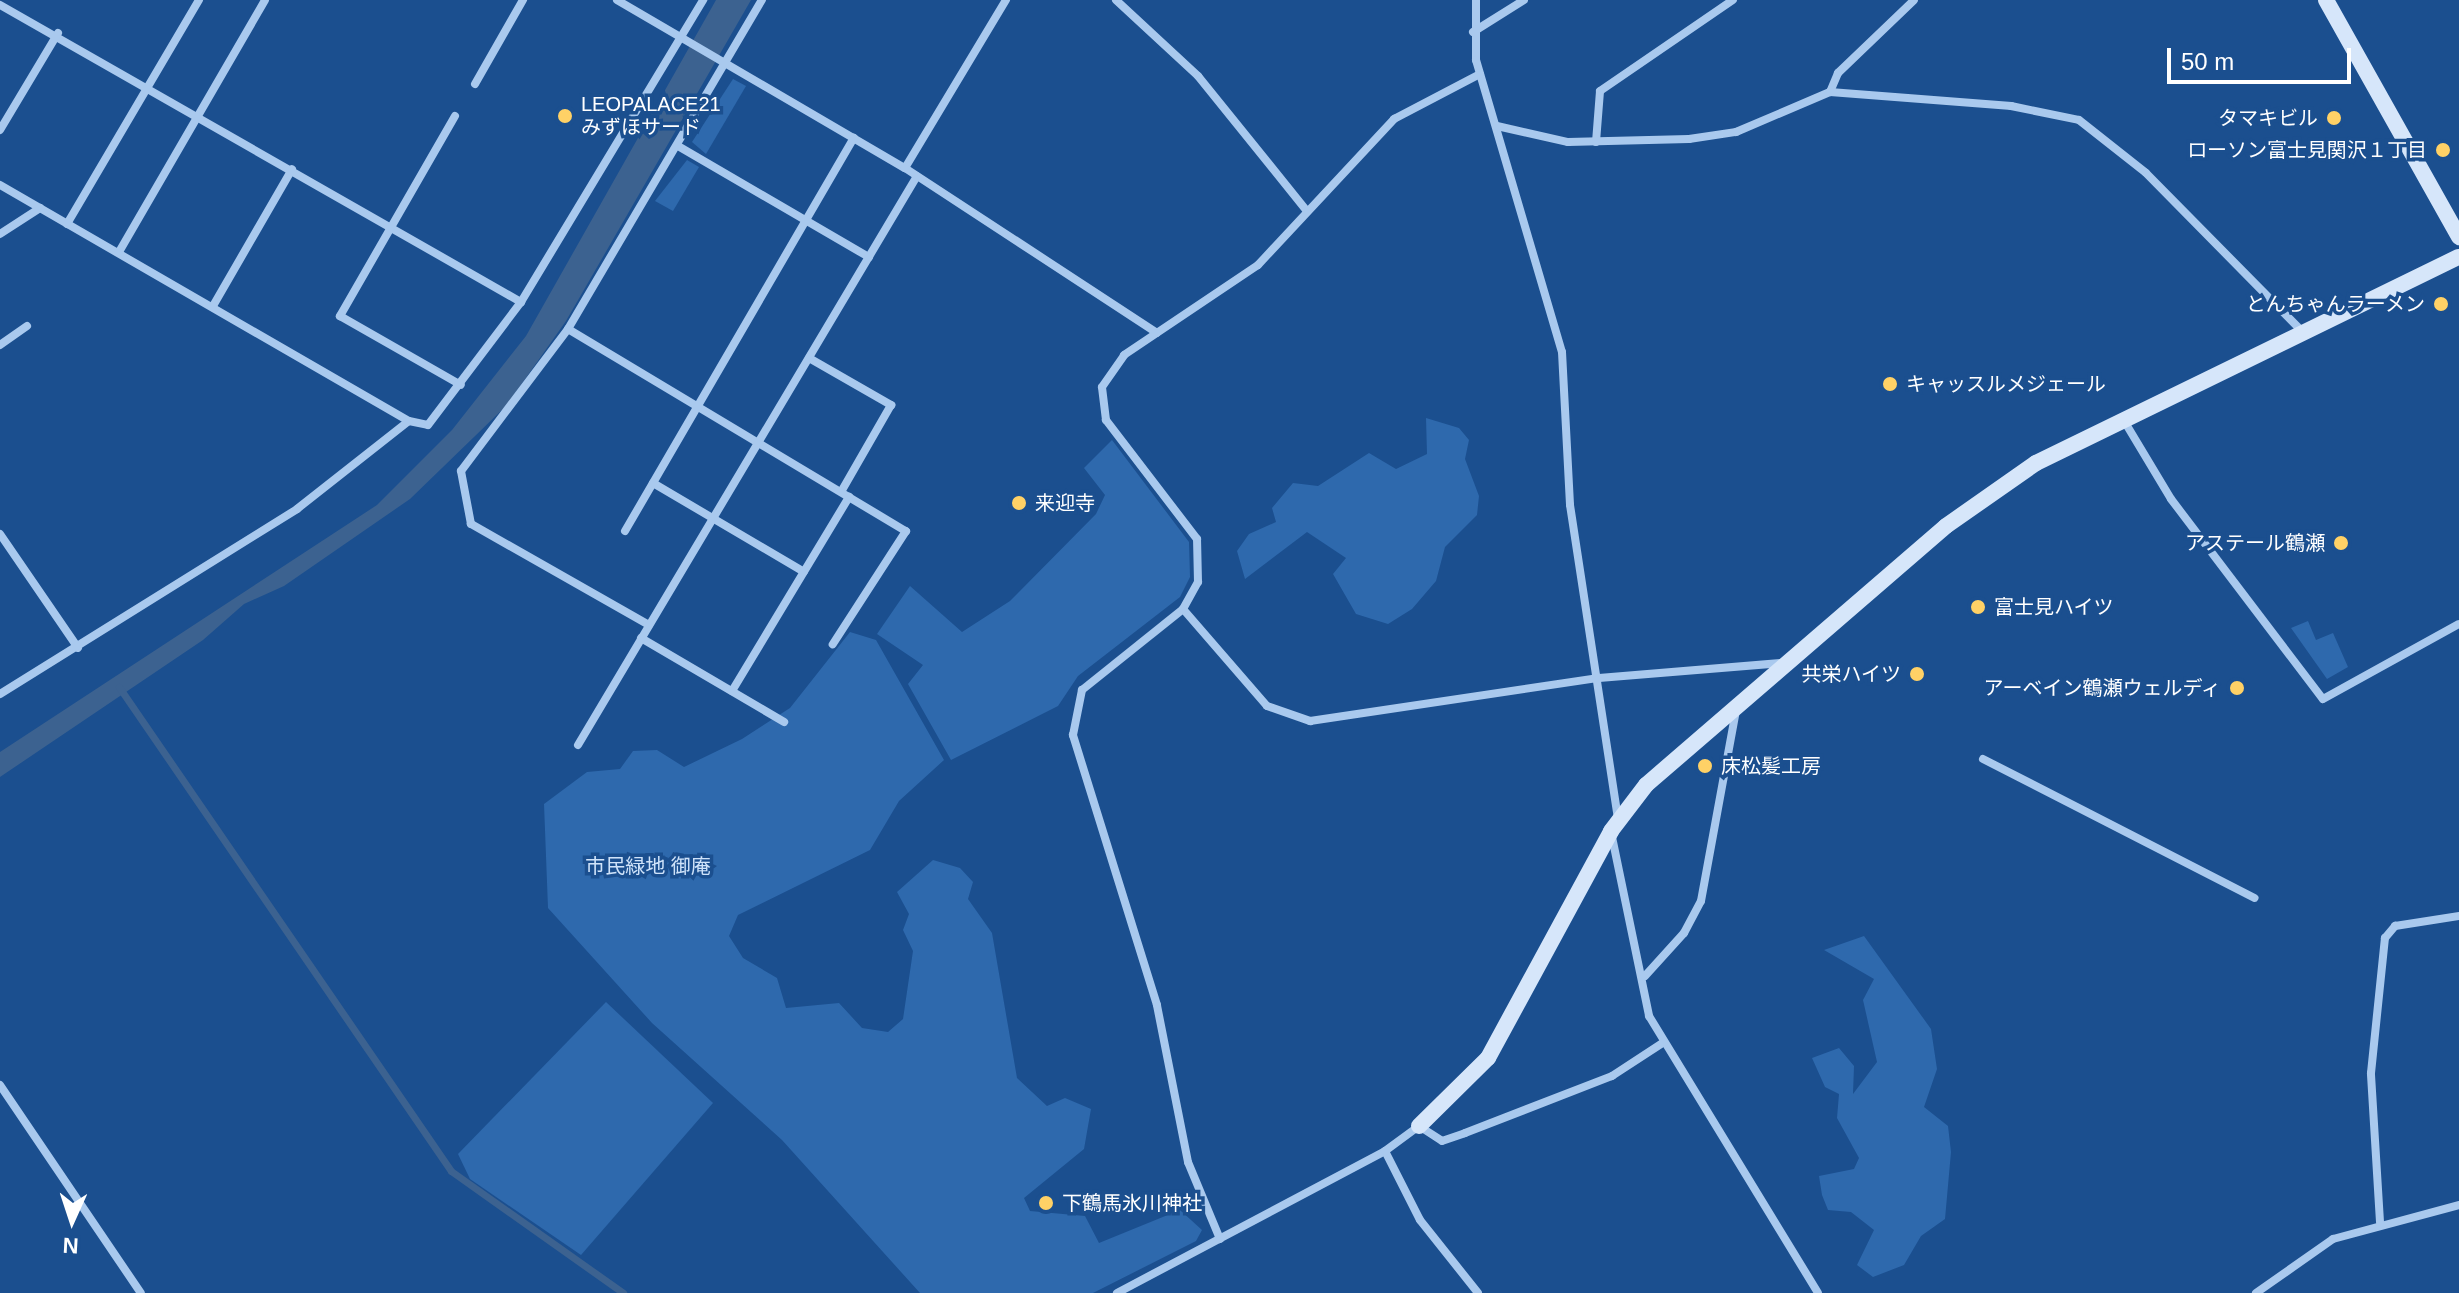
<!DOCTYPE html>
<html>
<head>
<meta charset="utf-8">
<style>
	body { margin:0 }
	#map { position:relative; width:2459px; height:1293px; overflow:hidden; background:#1b4f8f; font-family:Arial,"Noto Sans JP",sans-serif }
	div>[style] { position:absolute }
	.green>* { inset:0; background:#2e69ad }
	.water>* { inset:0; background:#3c6290 }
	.stream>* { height:7px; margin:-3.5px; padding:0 3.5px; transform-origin:3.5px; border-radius:3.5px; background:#3c6290 }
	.street>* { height:8px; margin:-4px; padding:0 4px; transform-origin:4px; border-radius:4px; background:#a9c9ee }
	.secondary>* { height:16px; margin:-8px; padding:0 8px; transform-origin:8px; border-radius:8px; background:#d6e6fa }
	.dots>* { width:22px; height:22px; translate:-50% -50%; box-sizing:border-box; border:4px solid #1b4f8f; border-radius:50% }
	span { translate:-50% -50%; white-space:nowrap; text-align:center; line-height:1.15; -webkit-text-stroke:7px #1b4f8f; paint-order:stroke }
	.poi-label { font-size:20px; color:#fff }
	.left { translate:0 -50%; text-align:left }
	.right { translate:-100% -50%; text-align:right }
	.park-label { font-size:20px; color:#cfe3fa }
	.north { position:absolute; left:32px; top:1181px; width:80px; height:80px; -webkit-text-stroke:6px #1b4f8f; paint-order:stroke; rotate:183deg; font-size:22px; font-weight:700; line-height:32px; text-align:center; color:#fff }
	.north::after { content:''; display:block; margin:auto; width:28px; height:36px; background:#fff; clip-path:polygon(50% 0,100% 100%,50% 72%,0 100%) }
	.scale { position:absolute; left:2167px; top:48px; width:184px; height:36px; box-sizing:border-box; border:4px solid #fff; border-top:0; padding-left:10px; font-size:24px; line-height:28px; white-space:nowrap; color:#fff; -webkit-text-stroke:6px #1b4f8f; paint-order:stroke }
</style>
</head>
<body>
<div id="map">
	<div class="green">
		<div style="clip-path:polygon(733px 79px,746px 86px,706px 154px,692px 142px)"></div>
		<div style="clip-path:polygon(687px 160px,699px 167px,673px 211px,655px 201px)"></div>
		<div style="clip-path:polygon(1426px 418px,1459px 428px,1469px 440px,1465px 459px,1479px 496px,1477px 515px,1445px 547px,1436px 581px,1412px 609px,1388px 624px,1356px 614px,1333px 574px,1346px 558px,1307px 532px,1245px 579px,1237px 551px,1249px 534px,1276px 522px,1272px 508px,1293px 483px,1318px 486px,1369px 453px,1396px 469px,1427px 454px)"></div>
		<div style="clip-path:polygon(1112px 440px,1189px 542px,1190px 577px,1180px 597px,1078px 676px,1058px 706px,951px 760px,908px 684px,923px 665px,877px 634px,910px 586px,962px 632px,1010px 601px,1096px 514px,1105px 495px,1084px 468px)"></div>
		<div style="clip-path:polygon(2308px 621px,2316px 640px,2333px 633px,2348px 667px,2327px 679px,2291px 628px)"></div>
		<div style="clip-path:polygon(850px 632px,876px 640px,944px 760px,899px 801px,870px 850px,738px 915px,729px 936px,743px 958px,777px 978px,786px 1008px,839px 1003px,862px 1028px,888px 1032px,903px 1019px,913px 951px,903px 930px,909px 914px,897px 892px,933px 860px,960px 868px,973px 882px,968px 899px,992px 933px,1017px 1078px,1047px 1106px,1065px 1098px,1091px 1109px,1084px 1149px,1024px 1198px,1030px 1211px,1085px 1216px,1099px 1243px,1180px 1210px,1202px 1230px,1196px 1241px,1093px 1293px,920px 1293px,782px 1140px,652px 1023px,548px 908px,544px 804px,587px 772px,620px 769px,633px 751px,657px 750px,684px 767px,742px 739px,790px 708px)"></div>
		<div style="clip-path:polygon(1864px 936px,1931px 1029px,1937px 1069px,1924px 1107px,1948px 1126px,1951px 1152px,1945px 1219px,1921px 1236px,1904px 1265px,1873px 1277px,1857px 1265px,1874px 1230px,1851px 1212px,1828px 1210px,1822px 1195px,1819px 1176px,1854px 1169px,1859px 1158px,1837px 1118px,1839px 1094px,1825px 1087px,1812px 1058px,1839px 1048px,1854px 1066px,1853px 1094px,1877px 1062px,1863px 1000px,1874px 979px,1824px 950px)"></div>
		<div style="clip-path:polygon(606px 1002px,713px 1103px,581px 1255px,470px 1179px,458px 1154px)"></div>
	</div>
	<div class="water">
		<div style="clip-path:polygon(716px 0,751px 0,566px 321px,506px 406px,410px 499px,284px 586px,244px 604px,203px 640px,0 777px,0 752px,377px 505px,452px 430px,526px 336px)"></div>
	</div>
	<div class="stream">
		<div style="left:119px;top:687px;width:587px;rotate:55.55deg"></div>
		<div style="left:451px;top:1171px;width:211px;rotate:35.3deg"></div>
	</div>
	<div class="street">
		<div style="left:617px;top:0;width:333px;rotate:30.3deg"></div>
		<div style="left:905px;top:168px;width:301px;rotate:33.2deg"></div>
		<div style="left:1116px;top:0;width:112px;rotate:42.8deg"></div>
		<div style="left:1198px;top:76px;width:174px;rotate:51.1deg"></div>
		<div style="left:1476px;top:0;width:60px;rotate:90deg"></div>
		<div style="left:1476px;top:60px;width:304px;rotate:73.6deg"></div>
		<div style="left:1562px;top:352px;width:153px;rotate:87deg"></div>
		<div style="left:1570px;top:505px;width:317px;rotate:81.3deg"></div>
		<div style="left:0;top:5px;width:600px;rotate:29.69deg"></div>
		<div style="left:1473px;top:32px;width:60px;rotate:-32.1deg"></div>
		<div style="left:475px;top:84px;width:97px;rotate:-60.3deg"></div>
		<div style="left:1830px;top:92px;width:21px;rotate:-67deg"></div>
		<div style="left:1838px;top:73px;width:105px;rotate:-43.8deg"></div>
		<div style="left:455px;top:116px;width:231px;rotate:119.9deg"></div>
		<div style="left:340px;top:316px;width:139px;rotate:29.7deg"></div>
		<div style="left:1497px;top:126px;width:73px;rotate:12.7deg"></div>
		<div style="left:1568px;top:142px;width:121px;rotate:-1.4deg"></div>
		<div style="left:1689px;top:139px;width:48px;rotate:-8.5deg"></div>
		<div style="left:1736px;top:132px;width:102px;rotate:-23.1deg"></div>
		<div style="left:1830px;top:92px;width:182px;rotate:4.4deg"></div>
		<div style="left:2011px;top:106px;width:69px;rotate:11.6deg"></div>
		<div style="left:2079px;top:120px;width:85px;rotate:38.3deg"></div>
		<div style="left:2146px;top:173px;width:222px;rotate:45.4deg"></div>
		<div style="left:0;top:130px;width:113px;rotate:-59.1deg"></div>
		<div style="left:1596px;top:142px;width:51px;rotate:-85.5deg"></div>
		<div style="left:1600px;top:91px;width:161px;rotate:-34.4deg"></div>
		<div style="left:678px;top:146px;width:221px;rotate:30.2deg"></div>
		<div style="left:905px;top:168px;width:196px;rotate:-59deg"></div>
		<div style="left:0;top:185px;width:472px;rotate:30deg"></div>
		<div style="left:409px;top:421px;width:19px;rotate:12deg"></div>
		<div style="left:428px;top:425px;width:154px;rotate:-52.9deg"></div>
		<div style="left:521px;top:302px;width:353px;rotate:-58.9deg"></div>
		<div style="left:67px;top:224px;width:260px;rotate:-59.5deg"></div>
		<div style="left:0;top:234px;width:48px;rotate:-33deg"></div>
		<div style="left:119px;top:252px;width:291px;rotate:-59.9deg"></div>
		<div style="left:213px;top:306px;width:158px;rotate:-60deg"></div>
		<div style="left:568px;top:329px;width:394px;rotate:30.9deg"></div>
		<div style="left:906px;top:531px;width:135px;rotate:122.9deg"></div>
		<div style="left:0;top:345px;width:33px;rotate:-35deg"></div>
		<div style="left:809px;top:358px;width:95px;rotate:29.8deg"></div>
		<div style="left:891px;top:405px;width:100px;rotate:119.9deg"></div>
		<div style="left:2123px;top:419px;width:93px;rotate:59deg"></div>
		<div style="left:2171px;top:499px;width:251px;rotate:52.8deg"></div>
		<div style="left:2323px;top:699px;width:155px;rotate:-28.9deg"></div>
		<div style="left:653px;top:483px;width:175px;rotate:30.5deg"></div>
		<div style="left:625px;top:531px;width:455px;rotate:-59.8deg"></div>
		<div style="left:0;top:534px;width:138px;rotate:55.6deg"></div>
		<div style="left:1183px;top:609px;width:128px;rotate:49.1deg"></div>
		<div style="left:1267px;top:706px;width:46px;rotate:19.2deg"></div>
		<div style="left:1310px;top:721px;width:292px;rotate:-8.5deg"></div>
		<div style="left:1599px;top:678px;width:185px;rotate:-4.7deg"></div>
		<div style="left:649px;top:625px;width:205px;rotate:-150.4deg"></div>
		<div style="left:471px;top:524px;width:54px;rotate:-100.7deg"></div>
		<div style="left:461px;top:471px;width:178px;rotate:-53deg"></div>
		<div style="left:568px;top:329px;width:382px;rotate:-59.5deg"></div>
		<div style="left:641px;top:638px;width:166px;rotate:30.4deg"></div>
		<div style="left:732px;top:691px;width:227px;rotate:-58.9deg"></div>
		<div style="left:0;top:694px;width:350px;rotate:-31.9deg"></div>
		<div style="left:297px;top:509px;width:142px;rotate:-38.2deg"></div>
		<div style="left:578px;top:745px;width:662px;rotate:-59.21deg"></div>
		<div style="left:1983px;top:759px;width:305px;rotate:27.1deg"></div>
		<div style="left:1611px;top:832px;width:188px;rotate:78.3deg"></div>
		<div style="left:1649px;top:1016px;width:324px;rotate:58.6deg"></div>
		<div style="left:1645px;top:976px;width:58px;rotate:-47.8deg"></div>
		<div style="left:1684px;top:933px;width:36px;rotate:-62deg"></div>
		<div style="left:1701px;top:901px;width:194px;rotate:-79.6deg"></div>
		<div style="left:0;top:1085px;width:251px;rotate:55.9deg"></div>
		<div style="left:1385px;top:1151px;width:77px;rotate:63.1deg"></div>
		<div style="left:1420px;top:1220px;width:93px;rotate:51.5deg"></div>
		<div style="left:2380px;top:1222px;width:149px;rotate:-93.5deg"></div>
		<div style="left:2371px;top:1073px;width:136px;rotate:-84.1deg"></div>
		<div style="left:2385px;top:938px;width:16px;rotate:-50deg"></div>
		<div style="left:2395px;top:926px;width:65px;rotate:-8.9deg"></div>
		<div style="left:1220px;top:1239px;width:83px;rotate:-112.6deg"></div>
		<div style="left:1188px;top:1162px;width:160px;rotate:-101.2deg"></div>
		<div style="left:1157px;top:1005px;width:283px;rotate:-107.3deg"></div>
		<div style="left:1073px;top:735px;width:46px;rotate:-78.7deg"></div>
		<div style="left:1082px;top:690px;width:129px;rotate:-38.7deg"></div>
		<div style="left:1183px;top:609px;width:31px;rotate:-61deg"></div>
		<div style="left:1198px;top:582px;width:43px;rotate:-91.3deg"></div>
		<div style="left:1197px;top:539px;width:150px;rotate:-127.4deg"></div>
		<div style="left:1106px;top:420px;width:33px;rotate:-97deg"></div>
		<div style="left:1102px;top:387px;width:39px;rotate:-55deg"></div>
		<div style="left:1124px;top:355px;width:161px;rotate:-33.9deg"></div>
		<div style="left:1258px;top:265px;width:200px;rotate:-47deg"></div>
		<div style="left:1394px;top:119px;width:97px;rotate:-27.6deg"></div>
		<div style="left:1117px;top:1293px;width:303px;rotate:-27.9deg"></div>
		<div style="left:1385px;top:1151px;width:42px;rotate:-36.3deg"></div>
		<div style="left:1419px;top:1126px;width:27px;rotate:33deg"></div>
		<div style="left:1442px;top:1141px;width:24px;rotate:-19deg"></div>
		<div style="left:1465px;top:1133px;width:158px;rotate:-21.2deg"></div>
		<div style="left:1612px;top:1076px;width:62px;rotate:-33.2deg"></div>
		<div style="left:2256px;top:1293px;width:94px;rotate:-35deg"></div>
		<div style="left:2333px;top:1239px;width:131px;rotate:-15.1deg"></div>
	</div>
	<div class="secondary">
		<div style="left:2326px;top:0;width:272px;rotate:60.7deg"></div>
		<div style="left:1419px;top:1126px;width:97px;rotate:-44.6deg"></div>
		<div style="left:1488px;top:1058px;width:258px;rotate:-61.5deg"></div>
		<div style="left:1611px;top:831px;width:58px;rotate:-52.7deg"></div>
		<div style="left:1646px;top:785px;width:396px;rotate:-40.8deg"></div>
		<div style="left:1946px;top:526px;width:110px;rotate:-35deg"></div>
		<div style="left:2036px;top:463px;width:470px;rotate:-26deg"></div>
	</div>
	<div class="dots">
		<div style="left:565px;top:116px;background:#ffd166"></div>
		<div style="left:2334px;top:118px;background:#ffd166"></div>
		<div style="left:2443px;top:150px;background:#ffd166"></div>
		<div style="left:2441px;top:304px;background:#ffd166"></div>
		<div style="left:1890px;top:384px;background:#ffd166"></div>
		<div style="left:1019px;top:503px;background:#ffd166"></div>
		<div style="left:2341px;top:543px;background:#ffd166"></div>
		<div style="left:1978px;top:607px;background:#ffd166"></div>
		<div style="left:1917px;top:674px;background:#ffd166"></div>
		<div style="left:2237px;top:688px;background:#ffd166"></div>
		<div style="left:1705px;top:766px;background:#ffd166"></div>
		<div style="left:1046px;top:1203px;background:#ffd166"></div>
	</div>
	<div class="poi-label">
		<span class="left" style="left:581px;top:116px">LEOPALACE21<br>みずほサード</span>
		<span class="right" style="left:2318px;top:118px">タマキビル</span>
		<span class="right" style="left:2427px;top:150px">ローソン富士見関沢１丁目</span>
		<span class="right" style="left:2425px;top:304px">とんちゃんラーメン</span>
		<span class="left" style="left:1906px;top:384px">キャッスルメジェール</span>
		<span class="left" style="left:1035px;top:503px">来迎寺</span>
		<span class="right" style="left:2325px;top:543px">アステール鶴瀬</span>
		<span class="left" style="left:1994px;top:607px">富士見ハイツ</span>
		<span class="right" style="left:1901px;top:674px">共栄ハイツ</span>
		<span class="right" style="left:2221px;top:688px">アーベイン鶴瀬ウェルディ</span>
		<span class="left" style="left:1721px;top:766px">床松髪工房</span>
		<span class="left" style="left:1062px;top:1203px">下鶴馬氷川神社</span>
	</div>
	<div class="park-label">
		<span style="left:648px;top:866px">市民緑地 御庵</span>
	</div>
	<div class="north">N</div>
	<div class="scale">50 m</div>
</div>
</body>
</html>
